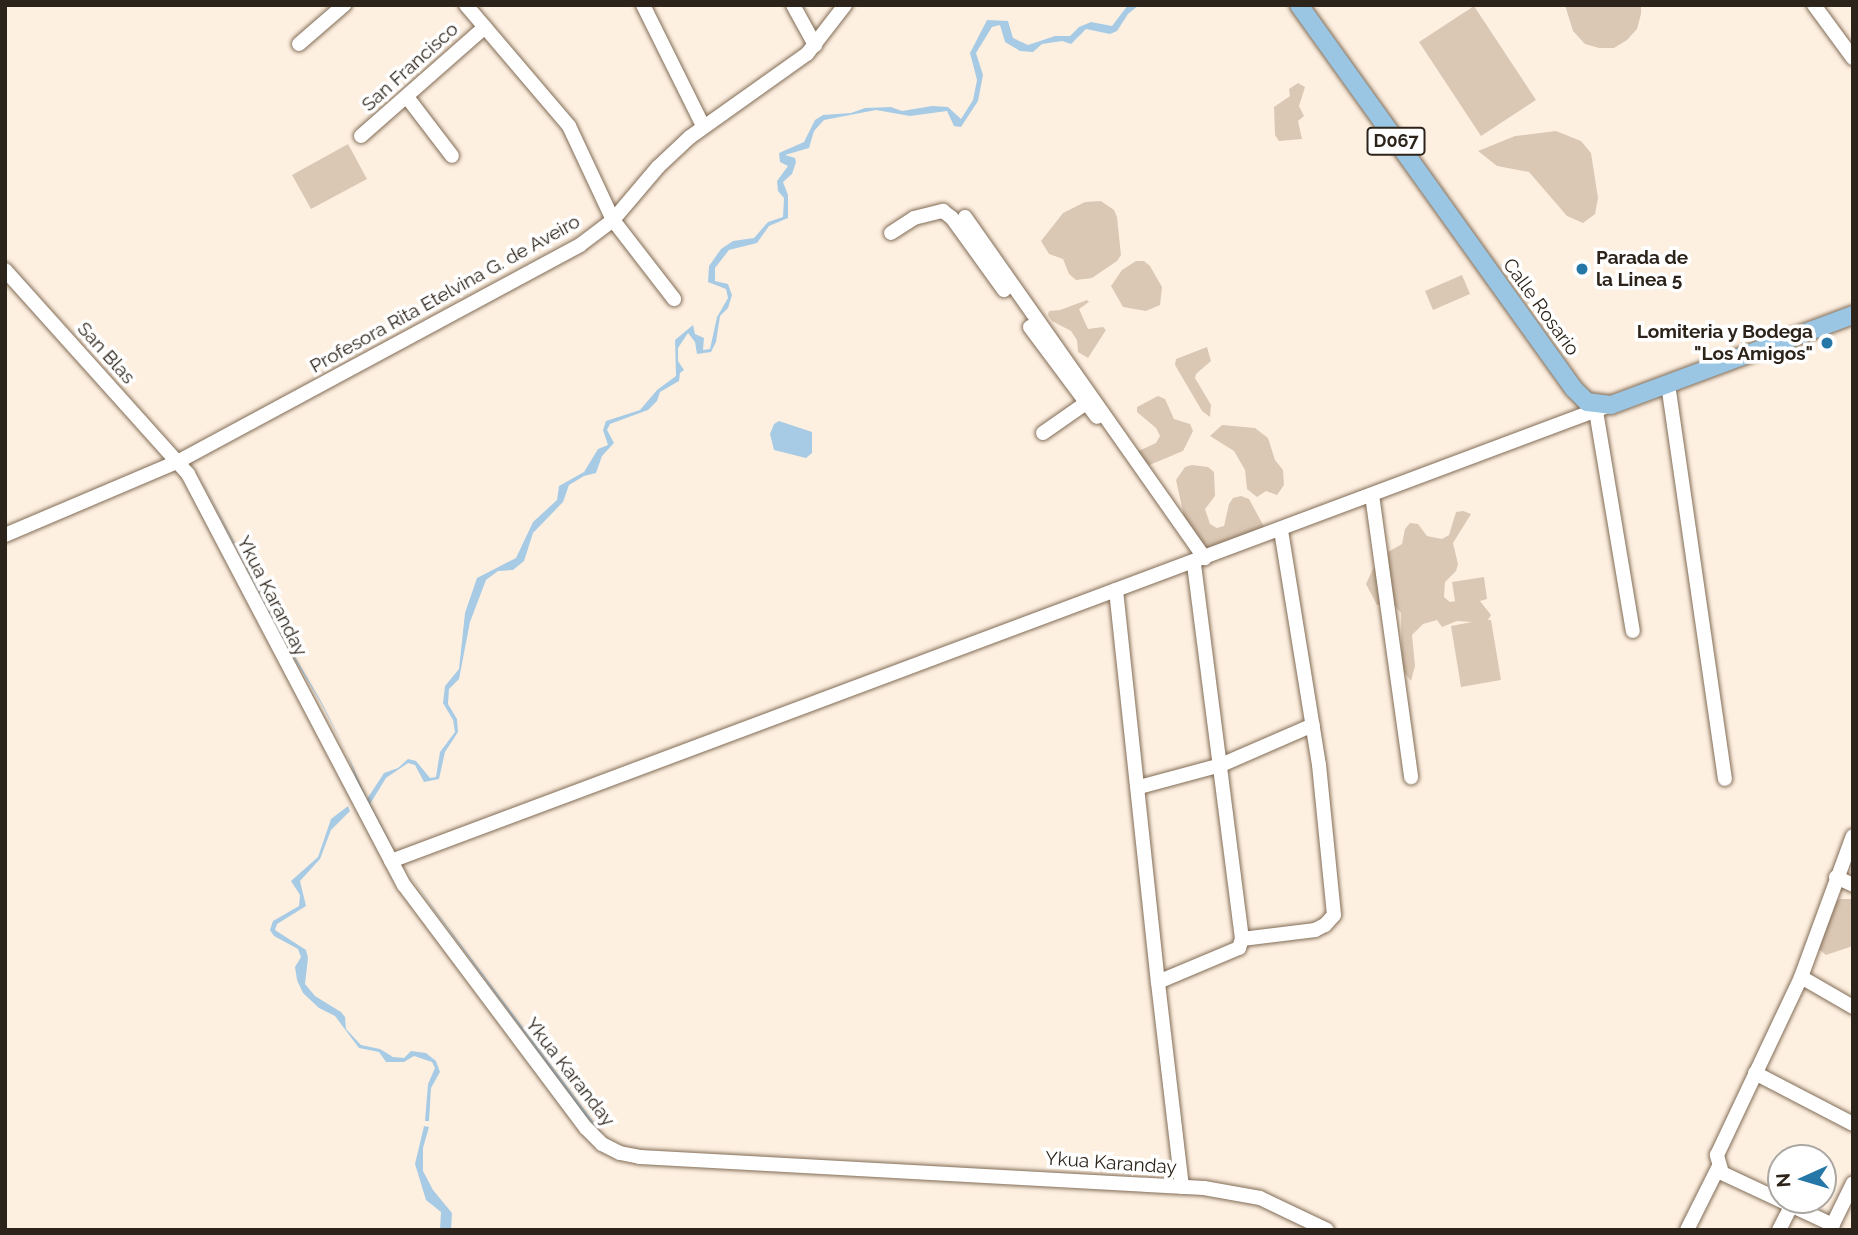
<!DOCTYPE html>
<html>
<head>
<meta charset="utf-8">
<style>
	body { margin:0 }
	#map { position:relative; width:1858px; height:1235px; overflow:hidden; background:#fef0e1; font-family:Raleway,sans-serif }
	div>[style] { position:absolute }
	.green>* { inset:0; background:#dbc8b4 }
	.water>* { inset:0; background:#a7cbe5 }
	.roads { filter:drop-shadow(0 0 2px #816c56) drop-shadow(0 0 2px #816c56) }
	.minor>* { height:14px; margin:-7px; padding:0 7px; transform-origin:7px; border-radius:7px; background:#fff }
	.major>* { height:18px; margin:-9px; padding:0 9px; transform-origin:9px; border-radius:9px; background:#9ac6e3 }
	.dots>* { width:19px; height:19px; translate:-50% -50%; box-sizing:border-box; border:4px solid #fff; border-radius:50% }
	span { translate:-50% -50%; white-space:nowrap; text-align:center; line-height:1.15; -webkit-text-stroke:7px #fff; paint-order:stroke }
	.shield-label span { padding:2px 5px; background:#fff; border:2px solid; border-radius:5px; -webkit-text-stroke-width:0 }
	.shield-label { font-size:18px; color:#2c231a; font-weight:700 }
	.street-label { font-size:19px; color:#2c231a }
	.poi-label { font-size:19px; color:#2c231a; font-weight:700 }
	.left { translate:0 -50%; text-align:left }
	.right { translate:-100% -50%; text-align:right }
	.frame { position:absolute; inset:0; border:7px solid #2c231a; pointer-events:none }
	.north { position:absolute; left:1767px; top:1144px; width:70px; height:70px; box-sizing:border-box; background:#fff; border:2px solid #aba7a3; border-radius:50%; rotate:266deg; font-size:19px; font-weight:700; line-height:28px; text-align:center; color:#2c231a }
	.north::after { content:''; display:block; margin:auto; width:24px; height:32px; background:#2577a8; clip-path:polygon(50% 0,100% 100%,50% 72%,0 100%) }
</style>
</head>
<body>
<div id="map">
	<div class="green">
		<div style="clip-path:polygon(1565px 5px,1641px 5px,1641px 14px,1637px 29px,1627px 40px,1614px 48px,1599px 48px,1585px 44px,1573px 31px)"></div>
		<div style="clip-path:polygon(1474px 6px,1536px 100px,1481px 136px,1419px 42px)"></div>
		<div style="clip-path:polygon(1298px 83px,1305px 87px,1299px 106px,1304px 116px,1298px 121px,1302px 139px,1279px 141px,1275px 135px,1274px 107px,1290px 96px,1289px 89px)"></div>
		<div style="clip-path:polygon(1556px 131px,1581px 141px,1591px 153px,1598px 198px,1595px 214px,1583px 223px,1567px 216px,1529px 172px,1497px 166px,1478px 151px,1515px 136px)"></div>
		<div style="clip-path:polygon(348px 144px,367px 179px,311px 209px,292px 175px)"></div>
		<div style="clip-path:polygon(1101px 201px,1114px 210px,1117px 217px,1121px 255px,1117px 261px,1092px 278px,1076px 280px,1069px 274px,1063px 259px,1049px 254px,1041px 241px,1063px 213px,1085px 202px)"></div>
		<div style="clip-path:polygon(1136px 261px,1144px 261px,1150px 266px,1162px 287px,1160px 305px,1146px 311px,1123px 307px,1111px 286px,1122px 270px)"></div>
		<div style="clip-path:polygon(1462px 275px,1470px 294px,1433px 310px,1425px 291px)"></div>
		<div style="clip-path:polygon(1087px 300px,1089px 302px,1079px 309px,1088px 329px,1103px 327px,1106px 330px,1088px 358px,1078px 352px,1077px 340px,1071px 331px,1052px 321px,1048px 315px,1049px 311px,1060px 310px)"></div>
		<div style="clip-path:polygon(1207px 347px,1211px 361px,1196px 374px,1195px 378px,1211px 405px,1210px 417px,1202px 411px,1175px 365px,1176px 359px)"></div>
		<div style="clip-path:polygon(1158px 396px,1165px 399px,1174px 419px,1190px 424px,1193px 431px,1183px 451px,1147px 466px,1134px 453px,1156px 443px,1160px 436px,1156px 428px,1137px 412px,1137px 407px)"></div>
		<div style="clip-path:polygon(1222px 425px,1255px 428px,1268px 438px,1275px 460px,1283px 470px,1284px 485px,1277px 495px,1266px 491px,1257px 497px,1247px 489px,1245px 470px,1234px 451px,1210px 436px)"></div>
		<div style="clip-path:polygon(1192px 465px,1208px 467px,1214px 472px,1215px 496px,1205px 509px,1210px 524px,1217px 528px,1224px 526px,1229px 504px,1233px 498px,1241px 496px,1249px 499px,1267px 532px,1202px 551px,1184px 516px,1176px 480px,1185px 467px)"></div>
		<div style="clip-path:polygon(1463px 511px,1471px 514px,1453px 543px,1458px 564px,1456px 571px,1445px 582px,1444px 597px,1450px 602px,1455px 601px,1452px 582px,1484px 577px,1487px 599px,1480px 601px,1491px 615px,1488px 620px,1491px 620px,1501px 680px,1461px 687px,1451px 626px,1472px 622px,1457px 621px,1442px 627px,1437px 620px,1423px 624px,1412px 635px,1415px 666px,1411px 681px,1402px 669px,1401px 613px,1391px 601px,1377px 605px,1366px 584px,1373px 569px,1387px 560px,1388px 552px,1402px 544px,1405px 529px,1410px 523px,1418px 524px,1427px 536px,1442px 539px,1449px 535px,1456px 512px)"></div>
		<div style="clip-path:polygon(1840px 899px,1853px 899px,1853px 946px,1826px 955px,1816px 947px,1833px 903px)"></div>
	</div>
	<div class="water">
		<div style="clip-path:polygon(1128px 5px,1139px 5px,1128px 14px,1117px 31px,1110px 34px,1086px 29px,1071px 44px,1062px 41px,1042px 44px,1033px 52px,1020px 51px,1005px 42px,1000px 25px,992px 27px,976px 53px,983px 75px,978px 101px,961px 127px,954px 126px,947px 111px,910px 116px,876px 110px,824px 120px,814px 131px,809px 148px,785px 155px,795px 158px,796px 162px,792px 174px,783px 182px,788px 195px,788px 218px,769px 226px,757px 243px,729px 250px,715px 268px,715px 281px,728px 284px,732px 295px,728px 308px,720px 316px,716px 342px,711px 352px,697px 354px,695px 342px,688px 333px,678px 348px,678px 361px,684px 370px,680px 373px,679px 381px,660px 392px,657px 401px,648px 410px,610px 424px,607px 430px,614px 443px,602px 456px,596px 473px,584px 476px,569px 485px,563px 502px,533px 533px,524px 561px,513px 570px,498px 571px,486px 580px,470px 622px,459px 679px,449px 689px,448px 704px,457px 719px,458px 732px,445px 752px,439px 779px,424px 782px,415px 765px,408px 763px,386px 778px,370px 804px,396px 853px,360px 789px,347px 753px,321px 703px,278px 632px,195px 466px,280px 631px,322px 703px,347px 753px,367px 799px,384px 773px,398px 768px,408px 759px,416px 761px,430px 778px,436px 777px,440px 752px,455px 732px,453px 720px,443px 703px,445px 686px,459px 669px,465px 613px,477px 578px,516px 558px,533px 522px,557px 500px,559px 486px,584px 472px,598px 449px,608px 445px,603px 430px,606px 421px,640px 410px,657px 390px,676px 376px,675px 340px,693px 325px,695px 334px,704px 338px,703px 350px,710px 349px,717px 317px,728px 298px,726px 289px,708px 282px,709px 266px,721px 249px,733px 241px,754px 238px,768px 222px,783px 217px,784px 198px,778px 191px,777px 181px,788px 166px,780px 162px,779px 153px,804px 142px,815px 120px,823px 115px,851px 113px,865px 108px,891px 107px,902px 111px,932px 106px,948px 107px,961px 119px,973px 100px,977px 80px,970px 53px,987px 20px,1008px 21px,1013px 38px,1028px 45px,1055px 36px,1070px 36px,1079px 27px,1091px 22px,1112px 26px)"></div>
		<div style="clip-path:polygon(779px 421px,812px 432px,812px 453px,806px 458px,774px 450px,770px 434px,774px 424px)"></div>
		<div style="clip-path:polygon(348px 806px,350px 811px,331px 830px,320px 859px,300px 881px,306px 906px,277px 924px,275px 930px,306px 950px,308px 958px,305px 984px,315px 996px,341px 1012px,345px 1017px,346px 1029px,361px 1045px,380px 1049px,393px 1057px,404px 1058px,411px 1051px,426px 1053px,436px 1061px,440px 1072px,431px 1088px,429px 1121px,425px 1121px,428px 1084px,435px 1068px,432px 1062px,414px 1056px,404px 1062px,386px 1062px,379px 1052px,359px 1048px,335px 1016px,319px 1008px,303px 993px,297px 980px,295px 967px,301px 957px,298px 949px,274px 936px,270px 930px,273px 921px,299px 906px,300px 895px,291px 881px,318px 857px,331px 819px)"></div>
		<div style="clip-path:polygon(403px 864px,432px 906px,605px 1137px,586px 1117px,432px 907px)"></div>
		<div style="clip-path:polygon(424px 1126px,429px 1127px,423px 1148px,423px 1171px,433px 1190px,452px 1213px,451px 1230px,440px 1230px,441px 1212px,426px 1200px,415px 1164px)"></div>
	</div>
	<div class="roads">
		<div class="minor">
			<div style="left:466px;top:5px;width:159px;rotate:49.6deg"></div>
			<div style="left:569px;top:126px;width:104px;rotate:64.9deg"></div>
			<div style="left:613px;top:220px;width:100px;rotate:52.3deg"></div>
			<div style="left:643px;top:5px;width:135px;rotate:63.6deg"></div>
			<div style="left:793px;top:5px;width:46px;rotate:61.2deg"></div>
			<div style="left:1814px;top:5px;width:66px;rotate:53.7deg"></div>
			<div style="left:299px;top:44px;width:60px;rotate:-40.9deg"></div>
			<div style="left:407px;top:97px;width:74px;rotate:52.7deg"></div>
			<div style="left:361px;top:136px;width:165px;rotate:-41.3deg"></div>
			<div style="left:965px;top:217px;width:417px;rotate:54.9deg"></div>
			<div style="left:891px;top:233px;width:27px;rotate:-33deg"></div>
			<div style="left:914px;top:218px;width:30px;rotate:-14deg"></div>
			<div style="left:943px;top:211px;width:11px;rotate:38deg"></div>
			<div style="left:952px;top:218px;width:89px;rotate:54.2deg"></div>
			<div style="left:5px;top:270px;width:274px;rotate:48.1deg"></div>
			<div style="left:188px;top:474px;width:464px;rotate:62.3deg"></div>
			<div style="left:404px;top:885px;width:304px;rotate:53.2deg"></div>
			<div style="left:586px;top:1128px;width:23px;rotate:45deg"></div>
			<div style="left:602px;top:1144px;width:20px;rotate:27deg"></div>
			<div style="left:620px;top:1153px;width:20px;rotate:11deg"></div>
			<div style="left:640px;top:1157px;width:565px;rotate:3.15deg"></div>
			<div style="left:1204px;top:1188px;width:57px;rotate:10.1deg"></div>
			<div style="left:1260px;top:1198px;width:74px;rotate:25.5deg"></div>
			<div style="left:1030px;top:327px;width:112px;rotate:53.3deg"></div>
			<div style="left:1668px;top:384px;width:399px;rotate:81.8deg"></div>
			<div style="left:1596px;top:411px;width:223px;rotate:80.5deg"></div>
			<div style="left:1043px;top:433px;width:52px;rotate:-34.9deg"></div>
			<div style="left:1372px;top:495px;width:285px;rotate:82.1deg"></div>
			<div style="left:5px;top:535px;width:189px;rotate:-23deg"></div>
			<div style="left:179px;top:461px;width:455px;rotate:-28.3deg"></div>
			<div style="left:580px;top:245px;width:41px;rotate:-37.1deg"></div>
			<div style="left:613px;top:220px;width:70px;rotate:-49.7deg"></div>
			<div style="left:658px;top:167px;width:44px;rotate:-43.2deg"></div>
			<div style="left:690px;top:137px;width:143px;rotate:-35.4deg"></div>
			<div style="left:807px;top:54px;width:62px;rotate:-52.2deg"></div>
			<div style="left:1116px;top:590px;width:394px;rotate:83.9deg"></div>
			<div style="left:1139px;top:787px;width:85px;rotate:-15deg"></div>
			<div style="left:1221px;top:765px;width:100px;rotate:-23.5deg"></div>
			<div style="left:391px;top:861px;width:1301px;rotate:-20.51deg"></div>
			<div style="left:1836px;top:877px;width:19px;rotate:25deg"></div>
			<div style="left:1242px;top:939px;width:74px;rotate:-7deg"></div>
			<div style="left:1315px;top:930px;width:11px;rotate:-27deg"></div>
			<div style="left:1325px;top:925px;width:13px;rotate:-48deg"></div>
			<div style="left:1334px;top:915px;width:151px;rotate:-95.7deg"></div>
			<div style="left:1319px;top:765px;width:238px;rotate:-99.2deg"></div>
			<div style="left:1801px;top:977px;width:60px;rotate:30deg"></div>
			<div style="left:1755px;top:1073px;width:110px;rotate:27.5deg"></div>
			<div style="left:1182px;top:1187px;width:206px;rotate:-96.7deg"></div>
			<div style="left:1158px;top:982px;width:88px;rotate:-22.8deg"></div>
			<div style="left:1239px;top:948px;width:9px;rotate:-72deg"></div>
			<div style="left:1242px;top:939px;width:379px;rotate:-97.3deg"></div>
			<div style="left:1833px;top:1225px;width:123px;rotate:-154.9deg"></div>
			<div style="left:1722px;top:1173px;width:19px;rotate:-106deg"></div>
			<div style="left:1717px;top:1155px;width:197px;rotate:-64.7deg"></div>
			<div style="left:1801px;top:977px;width:150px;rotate:-69.8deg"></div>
			<div style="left:1687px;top:1230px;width:72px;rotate:-63.4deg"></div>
			<div style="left:1779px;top:1230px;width:27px;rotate:-63deg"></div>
			<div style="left:1830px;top:1230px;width:52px;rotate:-63.9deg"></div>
		</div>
		<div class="major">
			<div style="left:1299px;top:5px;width:472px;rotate:54.4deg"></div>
			<div style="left:1574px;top:389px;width:18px;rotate:45deg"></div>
			<div style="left:1587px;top:402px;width:24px;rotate:7deg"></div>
			<div style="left:1611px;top:405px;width:258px;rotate:-20.4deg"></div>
		</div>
	</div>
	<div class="dots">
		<div style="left:1582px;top:269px;background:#2577a8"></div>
		<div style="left:1827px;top:343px;background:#2577a8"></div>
	</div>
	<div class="shield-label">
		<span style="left:1396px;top:141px">D067</span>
	</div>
	<div class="street-label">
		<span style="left:410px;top:67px;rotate:-42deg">San Francisco</span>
		<span style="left:445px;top:294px;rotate:-29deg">Profesora Rita Etelvina G. de Aveiro</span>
		<span style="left:1541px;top:307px;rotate:54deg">Calle Rosario</span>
		<span style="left:106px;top:353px;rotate:48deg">San Blas</span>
		<span style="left:272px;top:596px;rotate:63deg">Ykua Karanday</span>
		<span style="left:570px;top:1072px;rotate:52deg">Ykua Karanday</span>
		<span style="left:1111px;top:1163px;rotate:4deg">Ykua Karanday</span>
	</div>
	<div class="poi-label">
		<span class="left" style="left:1596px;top:269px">Parada de<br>la Linea 5</span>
		<span class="right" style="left:1813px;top:343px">Lomiteria y Bodega<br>"Los Amigos"</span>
	</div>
	<div class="frame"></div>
	<div class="north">N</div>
</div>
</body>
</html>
